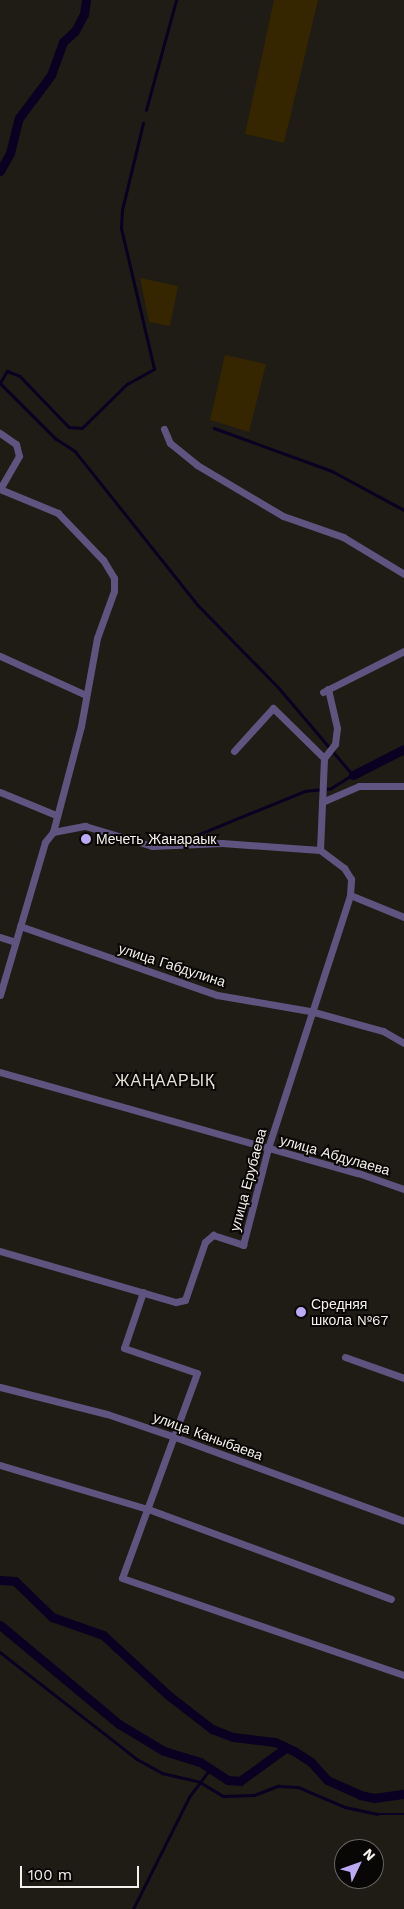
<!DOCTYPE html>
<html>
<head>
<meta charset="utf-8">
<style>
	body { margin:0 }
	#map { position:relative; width:404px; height:1909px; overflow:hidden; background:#1f1c15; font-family:"Work Sans",sans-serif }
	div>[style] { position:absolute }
	.green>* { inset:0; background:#352600 }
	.stream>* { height:2.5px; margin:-1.25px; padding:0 1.25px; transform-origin:1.25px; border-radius:1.25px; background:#0a0021 }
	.canal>* { height:9px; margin:-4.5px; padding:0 4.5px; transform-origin:4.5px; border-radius:4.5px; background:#0a0021 }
	.street>* { height:7px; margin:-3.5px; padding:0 3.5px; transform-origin:3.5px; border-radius:3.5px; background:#5f5480 }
	.dots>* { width:14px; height:14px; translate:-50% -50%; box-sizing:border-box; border:2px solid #080705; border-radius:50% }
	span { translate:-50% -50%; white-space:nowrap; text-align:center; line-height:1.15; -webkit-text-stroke:4px #080705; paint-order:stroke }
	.poi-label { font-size:14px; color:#f4f1ec }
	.left { translate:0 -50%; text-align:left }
	.street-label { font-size:14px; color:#f4f1ec }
	.quarter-label { font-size:16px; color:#e3dfd5; letter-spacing:1px }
	.north { position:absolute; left:334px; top:1839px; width:50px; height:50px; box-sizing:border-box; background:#080705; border:1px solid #666561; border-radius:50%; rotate:48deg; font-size:14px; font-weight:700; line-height:20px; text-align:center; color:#f4f1ec }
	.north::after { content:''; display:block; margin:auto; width:18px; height:22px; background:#bcaaf5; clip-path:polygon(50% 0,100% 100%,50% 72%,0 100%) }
	.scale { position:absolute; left:20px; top:1866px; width:119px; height:22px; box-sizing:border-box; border:2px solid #f4f1ec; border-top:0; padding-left:6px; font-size:15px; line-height:18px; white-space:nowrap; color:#f4f1ec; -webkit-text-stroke:4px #080705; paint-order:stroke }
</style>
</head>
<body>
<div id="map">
	<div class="green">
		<div style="clip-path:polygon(274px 0,318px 0,284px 143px,245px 134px)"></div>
		<div style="clip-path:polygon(140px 278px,178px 286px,170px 326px,149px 322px)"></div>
		<div style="clip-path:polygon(225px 355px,266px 364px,249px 432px,210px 420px)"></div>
	</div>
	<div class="stream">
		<div style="left:146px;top:110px;width:114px;rotate:-74.7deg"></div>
		<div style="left:0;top:383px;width:78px;rotate:45deg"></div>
		<div style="left:55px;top:438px;width:24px;rotate:33deg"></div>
		<div style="left:75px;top:451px;width:197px;rotate:51.4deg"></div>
		<div style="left:198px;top:605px;width:116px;rotate:45.7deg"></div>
		<div style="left:279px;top:688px;width:114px;rotate:49.6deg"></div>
		<div style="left:353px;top:775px;width:26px;rotate:148deg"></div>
		<div style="left:331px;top:789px;width:25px;rotate:175deg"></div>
		<div style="left:306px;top:791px;width:124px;rotate:157.8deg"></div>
		<div style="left:0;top:383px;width:14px;rotate:-60deg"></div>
		<div style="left:7px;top:371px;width:14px;rotate:21deg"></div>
		<div style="left:20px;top:376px;width:71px;rotate:46.1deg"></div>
		<div style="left:69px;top:427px;width:13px;rotate:4deg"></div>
		<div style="left:82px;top:428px;width:63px;rotate:-44.4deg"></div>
		<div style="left:127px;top:384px;width:31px;rotate:-29deg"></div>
		<div style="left:154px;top:369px;width:145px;rotate:-103.2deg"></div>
		<div style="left:121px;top:228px;width:18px;rotate:-87deg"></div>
		<div style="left:122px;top:210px;width:89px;rotate:-76.4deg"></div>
		<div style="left:214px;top:428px;width:126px;rotate:20deg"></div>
		<div style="left:332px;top:471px;width:82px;rotate:28.4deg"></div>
		<div style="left:0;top:1652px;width:174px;rotate:38deg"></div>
		<div style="left:137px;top:1759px;width:29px;rotate:29deg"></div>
		<div style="left:162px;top:1773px;width:39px;rotate:13deg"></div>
		<div style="left:200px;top:1782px;width:27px;rotate:31deg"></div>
		<div style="left:223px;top:1796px;width:31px;rotate:-2deg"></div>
		<div style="left:254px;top:1795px;width:26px;rotate:-21deg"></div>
		<div style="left:278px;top:1786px;width:20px;rotate:3deg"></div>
		<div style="left:298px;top:1787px;width:51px;rotate:23.1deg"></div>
		<div style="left:345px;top:1807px;width:33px;rotate:12deg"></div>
		<div style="left:377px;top:1814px;width:27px"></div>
		<div style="left:133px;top:1909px;width:125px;rotate:-63.4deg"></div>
		<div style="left:189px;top:1797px;width:36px;rotate:-53deg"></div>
	</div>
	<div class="canal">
		<div style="left:0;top:171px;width:21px;rotate:-61deg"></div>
		<div style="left:10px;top:153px;width:36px;rotate:-76deg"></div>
		<div style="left:19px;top:118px;width:54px;rotate:-53.3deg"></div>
		<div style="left:51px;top:75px;width:35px;rotate:-70deg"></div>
		<div style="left:63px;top:42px;width:16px;rotate:-43deg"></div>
		<div style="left:75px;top:31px;width:19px;rotate:-62deg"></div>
		<div style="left:84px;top:14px;width:14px;rotate:-82deg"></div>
		<div style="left:353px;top:775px;width:57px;rotate:-27deg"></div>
		<div style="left:0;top:1580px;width:15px;rotate:4deg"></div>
		<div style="left:15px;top:1581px;width:52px;rotate:44.2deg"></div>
		<div style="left:52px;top:1617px;width:54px;rotate:19.4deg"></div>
		<div style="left:103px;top:1635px;width:88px;rotate:42.7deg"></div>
		<div style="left:168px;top:1695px;width:56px;rotate:37.7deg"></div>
		<div style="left:212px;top:1729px;width:22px;rotate:21deg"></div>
		<div style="left:233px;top:1737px;width:42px;rotate:6.8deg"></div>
		<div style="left:275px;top:1742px;width:21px;rotate:25deg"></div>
		<div style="left:294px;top:1751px;width:20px;rotate:33deg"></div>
		<div style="left:311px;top:1762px;width:24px;rotate:48deg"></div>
		<div style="left:327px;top:1780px;width:36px;rotate:24deg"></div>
		<div style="left:360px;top:1795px;width:14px;rotate:12deg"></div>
		<div style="left:374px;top:1798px;width:30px;rotate:-8deg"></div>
		<div style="left:0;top:1625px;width:155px;rotate:39.8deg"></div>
		<div style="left:119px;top:1724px;width:52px;rotate:31deg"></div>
		<div style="left:164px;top:1751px;width:38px;rotate:17deg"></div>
		<div style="left:200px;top:1762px;width:33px;rotate:33deg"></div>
		<div style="left:228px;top:1780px;width:12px;rotate:5deg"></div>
		<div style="left:240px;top:1781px;width:54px;rotate:-36deg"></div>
	</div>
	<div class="street">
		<div style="left:164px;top:429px;width:15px;rotate:67deg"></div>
		<div style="left:170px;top:443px;width:35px;rotate:39deg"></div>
		<div style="left:197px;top:465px;width:100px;rotate:30.7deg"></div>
		<div style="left:283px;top:516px;width:64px;rotate:19.3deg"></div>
		<div style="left:343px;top:537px;width:71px;rotate:31.2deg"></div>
		<div style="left:0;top:433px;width:19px;rotate:35deg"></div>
		<div style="left:16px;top:444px;width:12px;rotate:76deg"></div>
		<div style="left:19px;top:456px;width:38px;rotate:120deg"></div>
		<div style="left:0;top:656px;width:94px;rotate:24.4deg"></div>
		<div style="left:323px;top:692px;width:91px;rotate:-26.8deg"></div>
		<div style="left:234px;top:751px;width:58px;rotate:-47.8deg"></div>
		<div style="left:273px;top:708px;width:71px;rotate:44.4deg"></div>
		<div style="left:0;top:792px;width:61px;rotate:22.3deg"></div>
		<div style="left:322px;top:802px;width:40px;rotate:-23.4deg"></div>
		<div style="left:359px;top:786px;width:45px"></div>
		<div style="left:53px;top:832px;width:33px;rotate:-11deg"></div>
		<div style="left:85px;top:826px;width:70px;rotate:16.6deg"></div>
		<div style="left:152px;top:846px;width:70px;rotate:-2.5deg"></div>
		<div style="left:222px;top:843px;width:98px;rotate:4.1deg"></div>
		<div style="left:320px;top:850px;width:92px;rotate:-87.5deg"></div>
		<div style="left:324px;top:758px;width:18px;rotate:-52deg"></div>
		<div style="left:335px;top:744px;width:16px;rotate:-83deg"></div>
		<div style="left:337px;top:728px;width:40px;rotate:-103deg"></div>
		<div style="left:350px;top:895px;width:58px;rotate:22.2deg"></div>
		<div style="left:20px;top:926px;width:209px;rotate:19.3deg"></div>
		<div style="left:217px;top:995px;width:94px;rotate:9.8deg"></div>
		<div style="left:310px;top:1011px;width:76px;rotate:15.3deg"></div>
		<div style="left:383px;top:1031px;width:24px;rotate:30deg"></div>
		<div style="left:0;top:937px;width:16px;rotate:18deg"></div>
		<div style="left:0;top:995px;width:159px;rotate:-73.6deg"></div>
		<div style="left:45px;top:842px;width:13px;rotate:-51deg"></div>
		<div style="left:53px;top:832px;width:110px;rotate:-75.2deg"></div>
		<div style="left:81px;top:726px;width:89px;rotate:-79.7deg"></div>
		<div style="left:97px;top:638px;width:50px;rotate:-70.1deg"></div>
		<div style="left:114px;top:591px;width:13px;rotate:-90deg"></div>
		<div style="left:114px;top:578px;width:21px;rotate:-121deg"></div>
		<div style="left:103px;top:560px;width:65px;rotate:-133.8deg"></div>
		<div style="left:58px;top:513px;width:61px;rotate:-157.7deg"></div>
		<div style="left:0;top:1072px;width:372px;rotate:15.8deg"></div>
		<div style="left:358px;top:1173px;width:49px;rotate:19.2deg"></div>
		<div style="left:0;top:1251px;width:183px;rotate:16.2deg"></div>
		<div style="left:176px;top:1302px;width:9px;rotate:-13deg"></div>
		<div style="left:185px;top:1300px;width:61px;rotate:-71deg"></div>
		<div style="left:205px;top:1242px;width:11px;rotate:-41deg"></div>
		<div style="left:213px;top:1235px;width:32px;rotate:18deg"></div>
		<div style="left:243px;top:1245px;width:100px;rotate:-75.5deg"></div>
		<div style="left:268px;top:1148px;width:266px;rotate:-72deg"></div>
		<div style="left:350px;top:895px;width:16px;rotate:-86deg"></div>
		<div style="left:351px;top:879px;width:13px;rotate:-122deg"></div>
		<div style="left:344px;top:868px;width:30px;rotate:-143deg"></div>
		<div style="left:143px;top:1292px;width:59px;rotate:108.7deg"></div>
		<div style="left:124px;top:1348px;width:77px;rotate:18.9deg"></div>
		<div style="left:197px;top:1373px;width:218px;rotate:110.1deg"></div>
		<div style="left:122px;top:1578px;width:298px;rotate:19deg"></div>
		<div style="left:345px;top:1357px;width:63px;rotate:19.6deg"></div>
		<div style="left:0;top:1387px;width:110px;rotate:14.2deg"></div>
		<div style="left:107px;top:1414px;width:72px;rotate:18.7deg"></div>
		<div style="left:175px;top:1437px;width:244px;rotate:20.1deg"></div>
		<div style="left:0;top:1465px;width:154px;rotate:16.6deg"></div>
		<div style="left:148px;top:1509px;width:259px;rotate:20.3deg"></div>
	</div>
	<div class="dots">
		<div style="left:86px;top:839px;background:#bcaaf5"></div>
		<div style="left:301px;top:1312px;background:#bcaaf5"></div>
	</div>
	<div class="poi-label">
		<span class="left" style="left:96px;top:839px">Мечеть Жанараык</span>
		<span class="left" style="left:311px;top:1312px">Средняя<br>школа №67</span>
	</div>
	<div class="street-label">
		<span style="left:172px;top:965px;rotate:18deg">улица Габдулина</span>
		<span style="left:335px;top:1155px;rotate:16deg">улица Абдулаева</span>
		<span style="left:248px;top:1180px;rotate:-75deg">улица Ерубаева</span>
		<span style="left:208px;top:1436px;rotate:20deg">улица Каныбаева</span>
	</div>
	<div class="quarter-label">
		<span style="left:165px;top:1081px">ЖАҢААРЫҚ</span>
	</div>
	<div class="north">N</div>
	<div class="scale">100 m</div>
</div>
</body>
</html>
